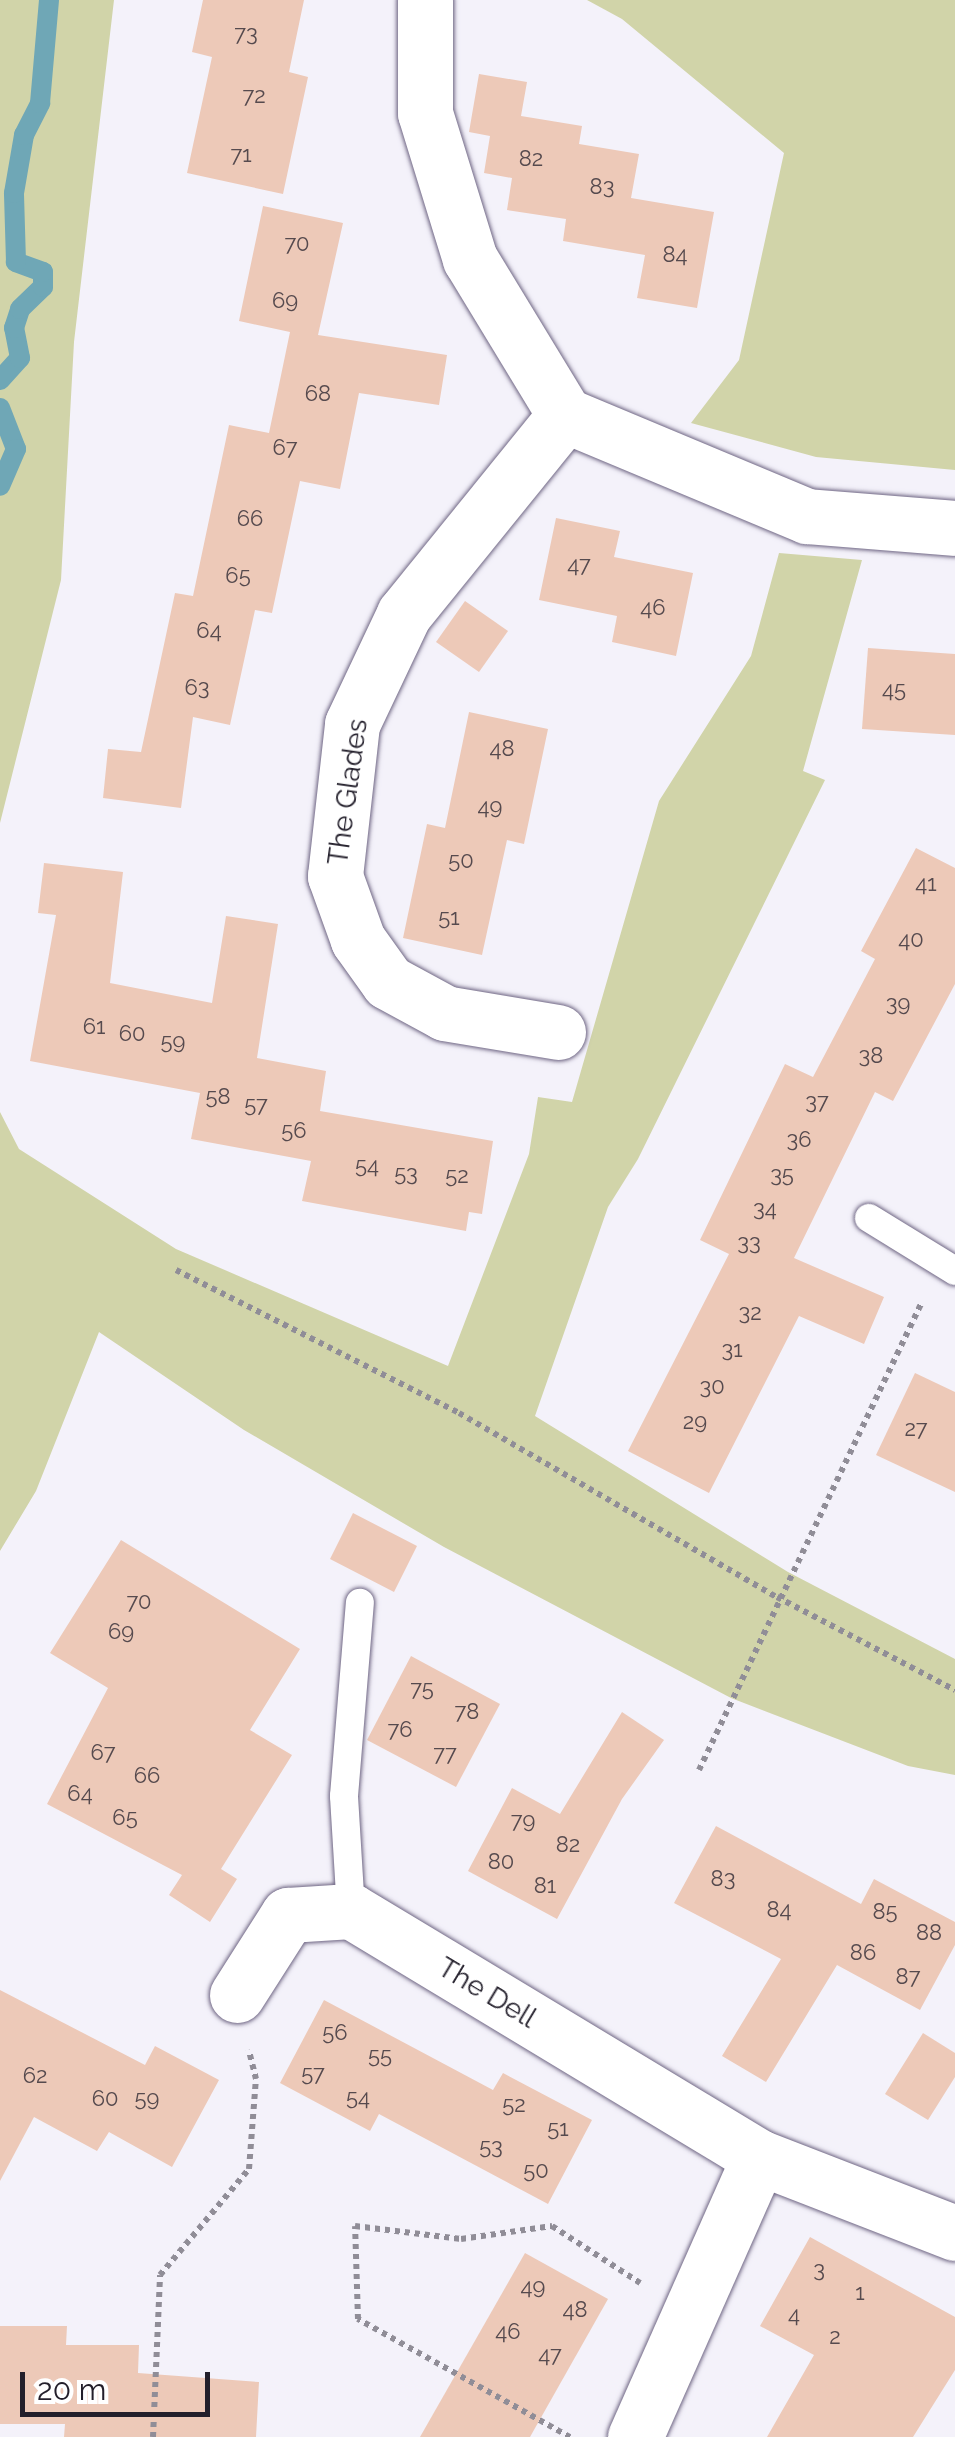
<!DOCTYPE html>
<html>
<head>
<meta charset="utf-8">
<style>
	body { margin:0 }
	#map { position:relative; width:955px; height:2437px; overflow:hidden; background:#f4f2fa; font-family:Raleway,sans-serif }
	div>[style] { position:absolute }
	.green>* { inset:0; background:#d1d4a9 }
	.stream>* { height:20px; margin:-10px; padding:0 10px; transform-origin:10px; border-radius:10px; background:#6fa7b6 }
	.building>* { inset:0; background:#edc9b8 }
	.path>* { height:6px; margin-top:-3px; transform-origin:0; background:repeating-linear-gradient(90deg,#908d97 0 5px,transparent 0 10px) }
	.roads { filter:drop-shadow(0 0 2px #6f6684) drop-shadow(0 0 2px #6f6684) }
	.lane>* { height:28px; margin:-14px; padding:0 14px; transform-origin:14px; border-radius:14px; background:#fff }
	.street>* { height:55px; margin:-27.5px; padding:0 27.5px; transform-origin:27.5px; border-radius:27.5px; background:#fff }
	span { translate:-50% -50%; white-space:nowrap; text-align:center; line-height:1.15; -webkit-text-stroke:8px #fff; paint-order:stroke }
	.number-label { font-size:22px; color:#564a4e }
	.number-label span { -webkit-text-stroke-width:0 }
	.street-label { font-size:28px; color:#231f2b }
	.scale { position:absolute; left:20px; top:2372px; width:190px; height:45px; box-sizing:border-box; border:5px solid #231f2b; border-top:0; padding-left:12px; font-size:30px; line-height:35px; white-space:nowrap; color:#231f2b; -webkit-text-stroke:8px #fff; paint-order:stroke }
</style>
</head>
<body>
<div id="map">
	<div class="green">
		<div style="clip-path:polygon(0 0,114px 0,74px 342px,61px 580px,0 823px)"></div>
		<div style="clip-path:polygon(587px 0,955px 0,955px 470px,816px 457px,691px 423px,739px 360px,784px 153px,622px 19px)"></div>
		<div style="clip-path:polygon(779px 553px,862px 560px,803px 771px,825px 780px,638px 1159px,608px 1207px,535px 1416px,788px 1572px,955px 1659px,955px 1775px,908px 1766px,731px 1698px,444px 1547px,244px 1430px,99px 1332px,36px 1491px,0 1551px,0 1112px,19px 1149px,176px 1249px,448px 1366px,529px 1154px,538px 1097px,572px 1102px,659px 801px,751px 656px)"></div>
	</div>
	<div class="stream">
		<div style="left:0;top:380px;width:30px;rotate:-48deg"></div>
		<div style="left:20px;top:358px;width:31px;rotate:-101deg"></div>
		<div style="left:14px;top:328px;width:20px;rotate:-72deg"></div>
		<div style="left:20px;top:309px;width:32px;rotate:-44deg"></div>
		<div style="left:43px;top:287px;width:15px;rotate:-90deg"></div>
		<div style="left:43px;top:272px;width:29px;rotate:-160deg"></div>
		<div style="left:16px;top:262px;width:69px;rotate:-91.7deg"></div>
		<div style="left:14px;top:193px;width:59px;rotate:-80.2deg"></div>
		<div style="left:24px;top:135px;width:36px;rotate:-63deg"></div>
		<div style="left:40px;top:103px;width:103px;rotate:-85deg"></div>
		<div style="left:0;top:408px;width:44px;rotate:68.7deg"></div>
		<div style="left:16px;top:449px;width:40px;rotate:113.4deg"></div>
	</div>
	<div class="building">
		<div style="clip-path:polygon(203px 0,304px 0,289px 72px,308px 77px,283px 194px,187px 173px,212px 57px,192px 52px)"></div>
		<div style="clip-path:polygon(479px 74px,527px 82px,521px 116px,582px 126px,579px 144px,639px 154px,631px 198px,714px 212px,697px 308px,637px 298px,645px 255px,563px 241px,566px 219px,507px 210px,512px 178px,484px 173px,490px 136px,469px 132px)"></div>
		<div style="clip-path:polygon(263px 206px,343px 223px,318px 335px,447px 355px,439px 405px,359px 393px,340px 489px,300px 481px,272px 613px,255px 610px,230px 725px,193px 717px,181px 808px,103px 798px,108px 749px,141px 752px,175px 593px,193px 596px,229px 425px,269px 433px,290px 332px,239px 321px)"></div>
		<div style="clip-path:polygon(556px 518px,620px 531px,614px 557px,693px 573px,676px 656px,612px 642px,617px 616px,539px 600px)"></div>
		<div style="clip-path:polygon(465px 601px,508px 631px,479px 672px,436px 642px)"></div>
		<div style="clip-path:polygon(868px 648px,955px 654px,955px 735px,862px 729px)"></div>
		<div style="clip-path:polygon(469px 712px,548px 729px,524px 844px,507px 840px,482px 955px,403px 938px,427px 824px,445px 828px)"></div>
		<div style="clip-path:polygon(916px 848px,955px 868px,955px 984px,893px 1101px,875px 1092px,794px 1258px,884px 1297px,864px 1344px,799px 1316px,709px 1493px,628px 1451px,729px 1254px,700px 1240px,785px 1064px,813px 1077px,875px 959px,861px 951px)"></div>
		<div style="clip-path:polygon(44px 863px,123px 872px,110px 983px,212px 1003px,226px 916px,278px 924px,257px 1058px,326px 1071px,320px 1111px,493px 1141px,482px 1214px,469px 1212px,466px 1231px,302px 1201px,311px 1161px,191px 1139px,200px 1093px,30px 1061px,56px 915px,38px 913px)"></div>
		<div style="clip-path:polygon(915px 1373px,955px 1392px,955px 1492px,876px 1455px)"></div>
		<div style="clip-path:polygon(353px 1513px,417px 1546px,394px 1592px,330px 1559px)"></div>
		<div style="clip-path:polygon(121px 1540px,300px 1649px,250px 1730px,292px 1755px,221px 1869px,237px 1879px,210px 1922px,169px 1895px,182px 1875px,47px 1804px,108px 1688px,50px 1653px)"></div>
		<div style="clip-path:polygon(411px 1656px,500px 1704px,456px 1787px,367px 1740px)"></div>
		<div style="clip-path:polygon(622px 1712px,664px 1740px,622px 1799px,557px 1919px,468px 1871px,512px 1788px,560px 1814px)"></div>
		<div style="clip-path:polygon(716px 1826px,861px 1904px,874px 1879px,955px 1922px,955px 1945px,920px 2010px,837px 1965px,766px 2082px,722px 2056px,781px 1959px,674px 1903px)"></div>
		<div style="clip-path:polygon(0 1990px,145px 2065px,155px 2046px,219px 2080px,172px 2167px,109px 2132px,97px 2151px,34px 2117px,0 2181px)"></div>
		<div style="clip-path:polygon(324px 2000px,493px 2090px,503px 2073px,592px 2120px,548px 2204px,379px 2114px,370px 2131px,280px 2083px)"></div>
		<div style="clip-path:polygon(923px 2033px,955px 2053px,955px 2077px,928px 2120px,885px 2094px)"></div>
		<div style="clip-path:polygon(810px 2237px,955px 2317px,955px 2370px,913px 2437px,767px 2437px,814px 2355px,760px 2326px)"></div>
		<div style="clip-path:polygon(525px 2253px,608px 2299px,530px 2437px,420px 2437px)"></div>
		<div style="clip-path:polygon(0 2326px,67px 2326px,66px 2345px,139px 2345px,138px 2373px,259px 2382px,256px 2437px,64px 2437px,65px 2424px,0 2424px)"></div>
	</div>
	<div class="path">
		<div style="left:176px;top:1270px;width:317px;rotate:26.8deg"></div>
		<div style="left:459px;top:1413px;width:367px;rotate:30.1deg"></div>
		<div style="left:777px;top:1597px;width:201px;rotate:27.6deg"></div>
		<div style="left:699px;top:1770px;width:516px;rotate:-64.53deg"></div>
		<div style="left:153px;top:2437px;width:162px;rotate:-87.5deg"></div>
		<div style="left:160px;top:2275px;width:138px;rotate:-50deg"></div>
		<div style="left:249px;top:2169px;width:90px;rotate:-85.6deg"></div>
		<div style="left:256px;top:2079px;width:30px;rotate:-104deg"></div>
		<div style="left:570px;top:2437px;width:243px;rotate:-150.9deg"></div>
		<div style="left:358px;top:2319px;width:93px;rotate:-91.8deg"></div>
		<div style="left:355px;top:2226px;width:107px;rotate:7deg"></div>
		<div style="left:461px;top:2239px;width:92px;rotate:-8.1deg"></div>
		<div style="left:552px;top:2226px;width:105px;rotate:32.9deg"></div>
	</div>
	<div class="roads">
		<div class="lane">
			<div style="left:869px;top:1218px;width:101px;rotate:31.6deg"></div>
			<div style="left:351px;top:1911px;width:115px;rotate:-93.5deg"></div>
			<div style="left:344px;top:1796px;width:194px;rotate:-85.3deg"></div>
		</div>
		<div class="street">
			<div style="left:425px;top:0;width:113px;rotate:90deg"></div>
			<div style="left:425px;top:113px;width:153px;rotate:72.9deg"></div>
			<div style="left:470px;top:259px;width:183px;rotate:58.7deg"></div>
			<div style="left:565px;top:415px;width:262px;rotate:22.7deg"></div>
			<div style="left:807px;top:516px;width:148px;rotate:4.6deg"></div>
			<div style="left:558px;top:1032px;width:115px;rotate:-170.5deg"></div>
			<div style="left:445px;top:1013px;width:65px;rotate:-151.5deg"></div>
			<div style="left:388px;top:982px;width:52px;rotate:-125.5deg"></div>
			<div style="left:358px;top:940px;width:68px;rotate:-109.8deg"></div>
			<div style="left:335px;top:876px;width:153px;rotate:-83.6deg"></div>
			<div style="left:352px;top:724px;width:122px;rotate:-64.7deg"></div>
			<div style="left:404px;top:614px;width:256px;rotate:-51deg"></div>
			<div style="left:237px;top:1995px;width:95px;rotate:-57.5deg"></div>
			<div style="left:288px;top:1915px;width:63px;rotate:-3.6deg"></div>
			<div style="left:351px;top:1911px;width:476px;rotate:31.1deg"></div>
			<div style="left:759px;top:2157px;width:210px;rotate:21.2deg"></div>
			<div style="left:635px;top:2437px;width:306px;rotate:-66.1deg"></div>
		</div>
	</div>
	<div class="number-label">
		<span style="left:246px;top:34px">73</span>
		<span style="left:254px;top:96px">72</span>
		<span style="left:241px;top:155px">71</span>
		<span style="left:531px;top:159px">82</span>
		<span style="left:602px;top:187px">83</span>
		<span style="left:297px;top:244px">70</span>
		<span style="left:675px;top:255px">84</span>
		<span style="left:285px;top:301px">69</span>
		<span style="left:318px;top:394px">68</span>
		<span style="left:285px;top:448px">67</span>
		<span style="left:250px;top:519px">66</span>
		<span style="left:579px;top:565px">47</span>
		<span style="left:238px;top:576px">65</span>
		<span style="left:653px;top:608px">46</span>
		<span style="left:209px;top:631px">64</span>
		<span style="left:197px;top:688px">63</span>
		<span style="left:894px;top:690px">45</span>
		<span style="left:502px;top:749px">48</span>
		<span style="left:490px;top:807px">49</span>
		<span style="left:461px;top:861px">50</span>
		<span style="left:926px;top:884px">41</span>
		<span style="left:449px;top:918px">51</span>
		<span style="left:911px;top:940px">40</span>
		<span style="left:898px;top:1004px">39</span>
		<span style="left:94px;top:1027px">61</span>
		<span style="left:132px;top:1034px">60</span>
		<span style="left:173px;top:1042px">59</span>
		<span style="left:871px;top:1056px">38</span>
		<span style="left:218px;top:1097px">58</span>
		<span style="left:817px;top:1102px">37</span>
		<span style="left:256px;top:1105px">57</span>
		<span style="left:294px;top:1131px">56</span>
		<span style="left:799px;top:1140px">36</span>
		<span style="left:367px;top:1166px">54</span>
		<span style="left:406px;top:1174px">53</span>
		<span style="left:782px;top:1175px">35</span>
		<span style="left:457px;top:1176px">52</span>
		<span style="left:765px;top:1209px">34</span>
		<span style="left:749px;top:1243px">33</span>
		<span style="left:750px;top:1313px">32</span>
		<span style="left:732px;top:1350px">31</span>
		<span style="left:712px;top:1387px">30</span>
		<span style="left:695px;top:1422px">29</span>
		<span style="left:916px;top:1429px">27</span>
		<span style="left:139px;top:1602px">70</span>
		<span style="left:121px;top:1632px">69</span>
		<span style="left:422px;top:1689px">75</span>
		<span style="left:467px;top:1712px">78</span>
		<span style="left:400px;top:1730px">76</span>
		<span style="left:103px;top:1753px">67</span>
		<span style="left:445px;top:1754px">77</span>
		<span style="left:147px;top:1776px">66</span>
		<span style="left:80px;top:1794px">64</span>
		<span style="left:125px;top:1818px">65</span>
		<span style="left:523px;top:1821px">79</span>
		<span style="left:568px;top:1845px">82</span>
		<span style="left:501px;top:1862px">80</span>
		<span style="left:723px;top:1879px">83</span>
		<span style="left:545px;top:1886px">81</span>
		<span style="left:779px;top:1910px">84</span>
		<span style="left:885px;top:1912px">85</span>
		<span style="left:929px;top:1933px">88</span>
		<span style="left:863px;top:1953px">86</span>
		<span style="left:908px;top:1977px">87</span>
		<span style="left:335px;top:2033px">56</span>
		<span style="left:380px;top:2056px">55</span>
		<span style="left:313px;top:2074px">57</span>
		<span style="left:35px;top:2076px">62</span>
		<span style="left:358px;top:2098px">54</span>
		<span style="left:105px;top:2099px">60</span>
		<span style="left:147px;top:2099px">59</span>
		<span style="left:514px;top:2105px">52</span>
		<span style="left:558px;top:2129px">51</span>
		<span style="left:491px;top:2147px">53</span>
		<span style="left:536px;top:2171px">50</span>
		<span style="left:819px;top:2270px">3</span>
		<span style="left:533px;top:2287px">49</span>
		<span style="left:860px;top:2293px">1</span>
		<span style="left:575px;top:2310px">48</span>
		<span style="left:794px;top:2315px">4</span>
		<span style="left:508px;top:2332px">46</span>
		<span style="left:835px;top:2337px">2</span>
		<span style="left:550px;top:2355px">47</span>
	</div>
	<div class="street-label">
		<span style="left:348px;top:792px;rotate:-82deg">The Glades</span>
		<span style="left:487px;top:1993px;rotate:31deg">The Dell</span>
	</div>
	<div class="scale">20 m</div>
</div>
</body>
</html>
